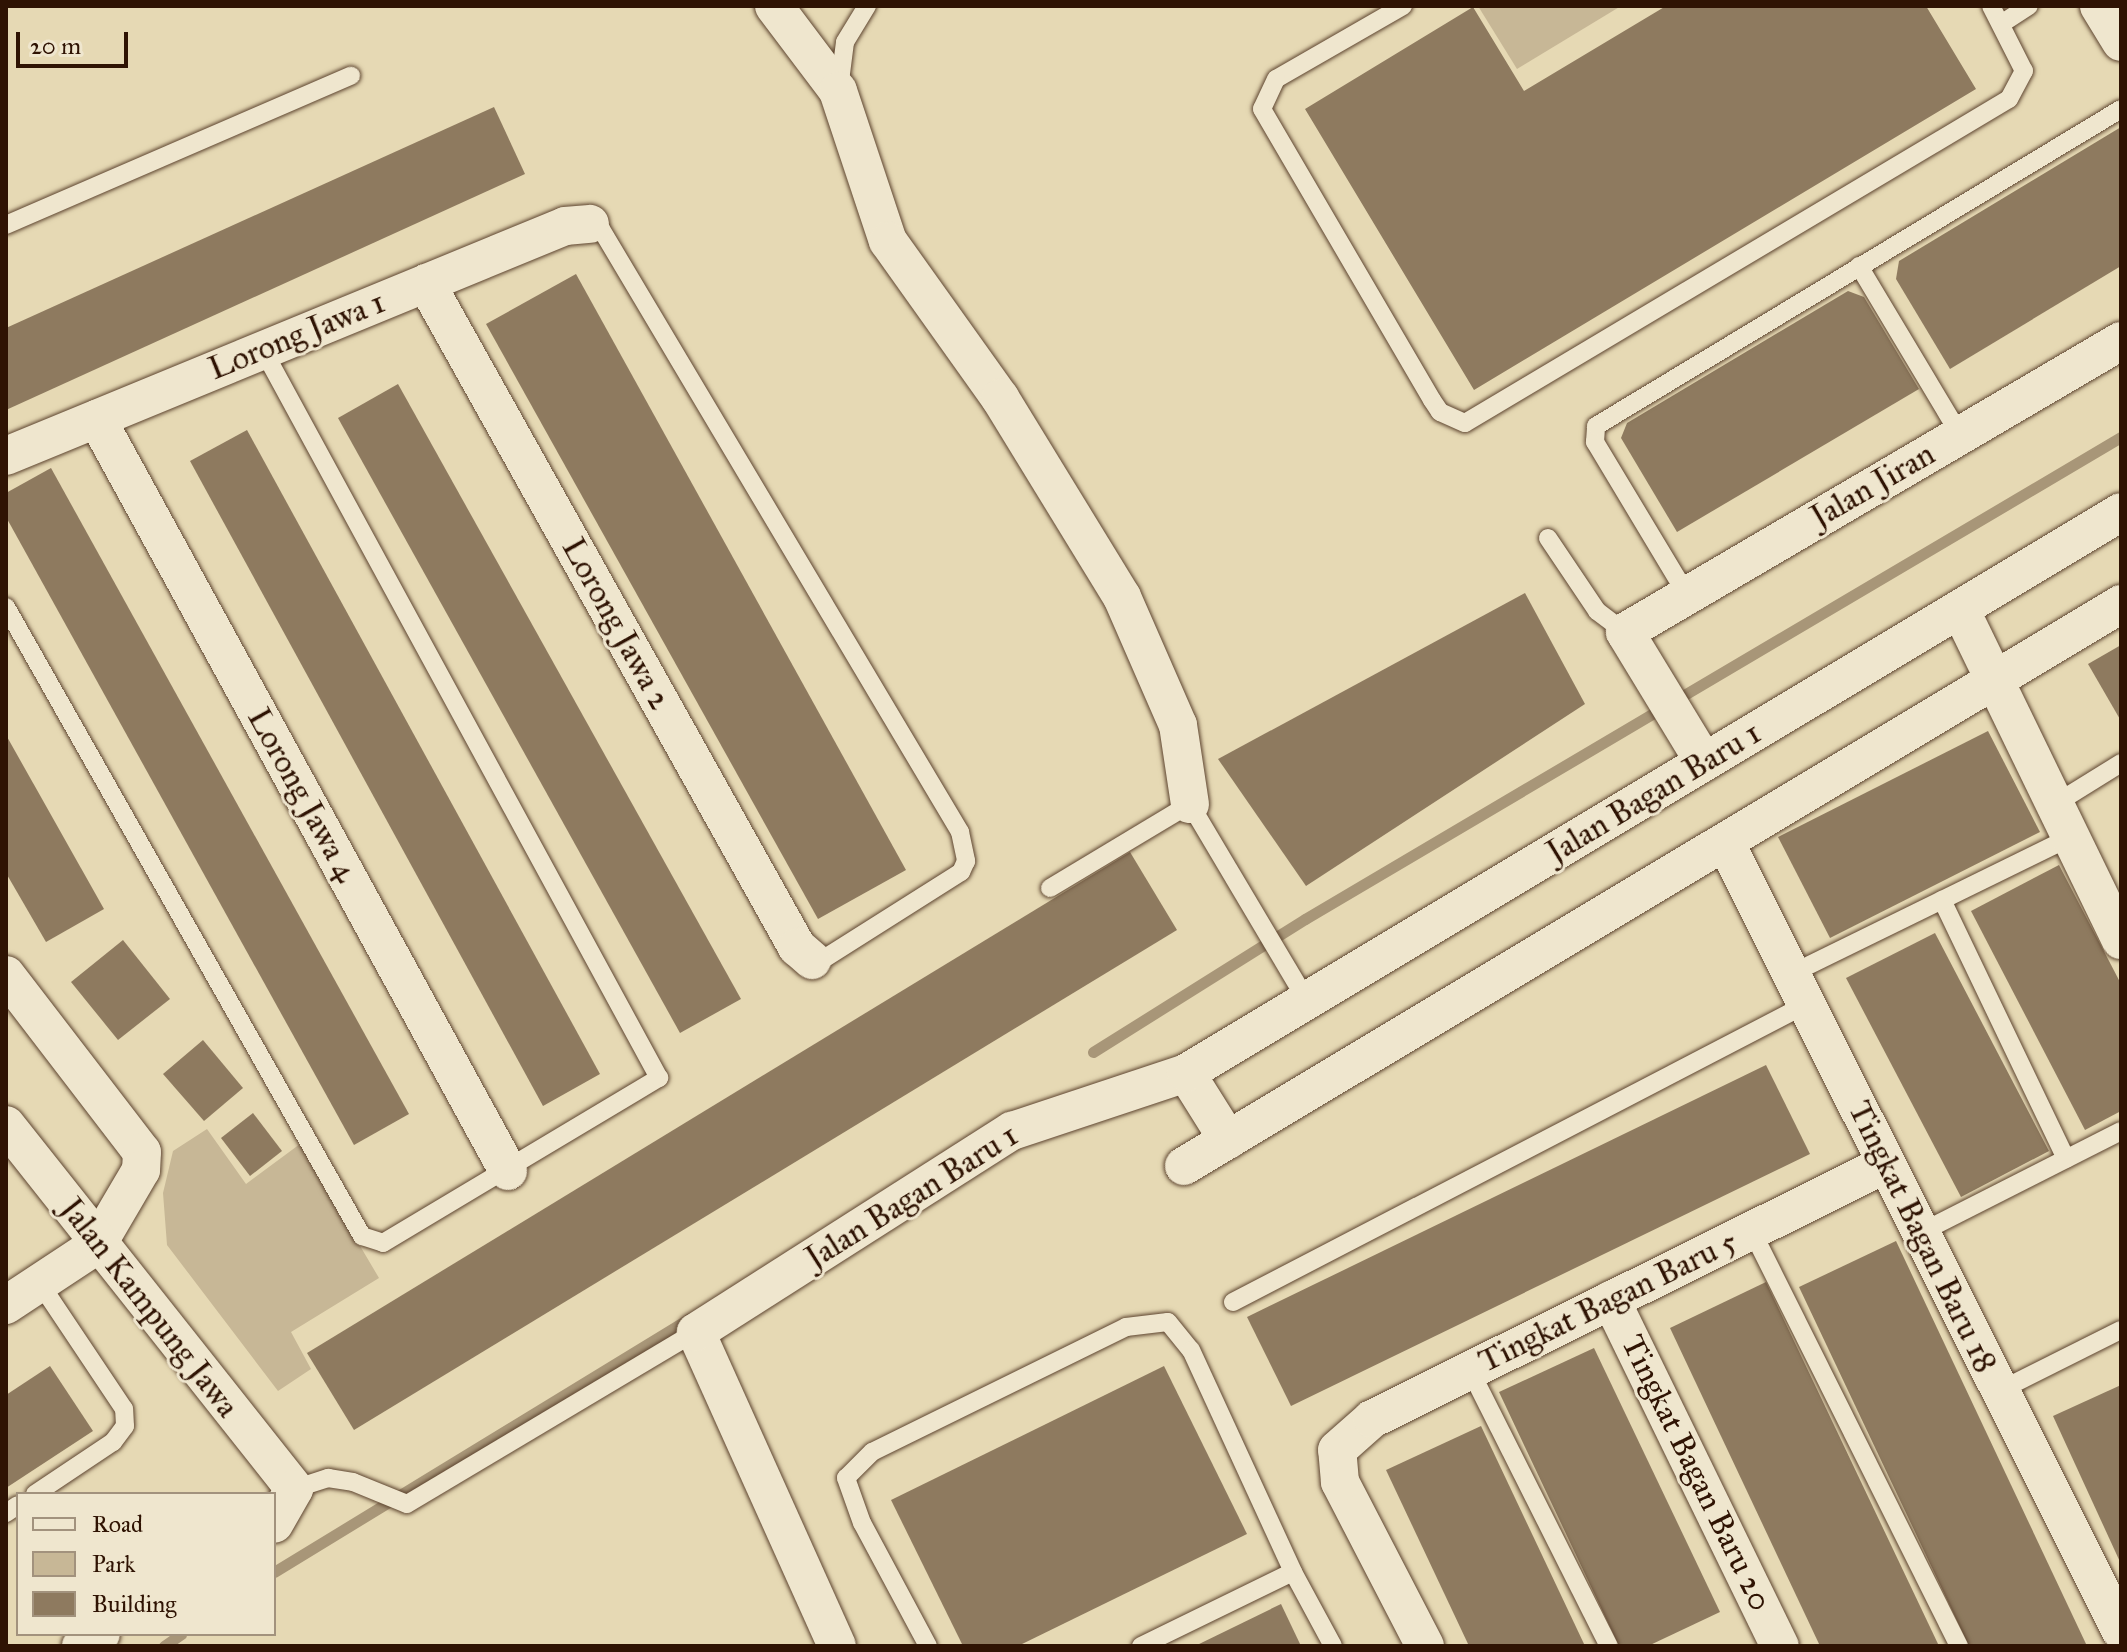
<!DOCTYPE html>
<html>
<head>
<meta charset="utf-8">
<style>
	body { margin:0 }
	#map { position:relative; width:2127px; height:1652px; overflow:hidden; background:#e6d9b4; font-family:"IM FELL Great Primer",serif }
	div>[style] { position:absolute }
	.green>* { inset:0; background:#c7b796 }
	.stream>* { height:11px; margin:-5.5px; padding:0 5.5px; transform-origin:5.5px; border-radius:5.5px; background:#a89678 }
	.building>* { inset:0; background:#8e7a5f }
	.roads { filter:drop-shadow(0 0 2px #5d442f) drop-shadow(0 0 2px #5d442f) }
	.lane>* { height:18px; margin:-9px; padding:0 9px; transform-origin:9px; border-radius:9px; background:#efe6ce }
	.street>* { height:38px; margin:-19px; padding:0 19px; transform-origin:19px; border-radius:19px; background:#efe6ce }
	span { translate:-50% -50%; white-space:nowrap; text-align:center; line-height:1.15; -webkit-text-stroke:6px #efe6ce; paint-order:stroke }
	.street-label { font-size:32px; color:#2f1303 }
	.frame { position:absolute; inset:0; border:8px solid #2f1303; pointer-events:none }
	.legend { position:absolute; left:16px; top:1492px; width:260px; height:144px; box-sizing:border-box; background:#efe6ce; border:2px solid #a2927d; margin:0; padding:10px 14px; list-style:none; font-size:24px; color:#2f1303 }
	.legend li { display:flex; align-items:center; gap:16px; height:40px }
	.legend b { width:40px; border:2px solid #a2927d }
	.scale { position:absolute; left:16px; top:32px; width:112px; height:36px; box-sizing:border-box; border:4px solid #2f1303; border-top:0; padding-left:10px; font-size:24px; line-height:28px; white-space:nowrap; color:#2f1303; -webkit-text-stroke:6px #efe6ce; paint-order:stroke }
</style>
</head>
<body>
<div id="map">
	<div class="green">
		<div style="clip-path:polygon(1478px 6px,1621px 6px,1517px 69px)"></div>
		<div style="clip-path:polygon(207px 1129px,246px 1184px,300px 1144px,379px 1278px,291px 1332px,311px 1369px,278px 1391px,167px 1245px,163px 1193px,173px 1151px)"></div>
	</div>
	<div class="stream">
		<div style="left:1093px;top:1052px;width:250px;rotate:-32.1deg"></div>
		<div style="left:1305px;top:919px;width:948px;rotate:-30.57deg"></div>
		<div style="left:274px;top:1572px;width:487px;rotate:-31.4deg"></div>
		<div style="left:164px;top:1646px;width:21px;rotate:-35deg"></div>
	</div>
	<div class="building">
		<div style="clip-path:polygon(1666px 6px,1926px 6px,1976px 89px,1474px 390px,1305px 109px,1473px 7px,1524px 91px)"></div>
		<div style="clip-path:polygon(494px 107px,525px 174px,6px 410px,6px 328px)"></div>
		<div style="clip-path:polygon(2121px 127px,2121px 266px,1950px 369px,1896px 279px,1899px 261px)"></div>
		<div style="clip-path:polygon(576px 274px,906px 870px,818px 919px,486px 324px)"></div>
		<div style="clip-path:polygon(1848px 291px,1864px 297px,1919px 389px,1677px 532px,1621px 438px,1627px 423px)"></div>
		<div style="clip-path:polygon(398px 384px,741px 999px,680px 1033px,338px 418px)"></div>
		<div style="clip-path:polygon(247px 430px,600px 1074px,543px 1106px,190px 461px)"></div>
		<div style="clip-path:polygon(51px 468px,409px 1114px,354px 1145px,6px 517px,6px 493px)"></div>
		<div style="clip-path:polygon(1525px 593px,1585px 704px,1306px 886px,1218px 759px)"></div>
		<div style="clip-path:polygon(2121px 645px,2121px 721px,2088px 664px)"></div>
		<div style="clip-path:polygon(1988px 731px,2040px 832px,1830px 938px,1778px 837px)"></div>
		<div style="clip-path:polygon(6px 735px,104px 909px,46px 942px,6px 873px)"></div>
		<div style="clip-path:polygon(1130px 852px,1177px 930px,354px 1430px,307px 1353px)"></div>
		<div style="clip-path:polygon(2059px 865px,2121px 984px,2121px 1111px,2085px 1130px,1971px 911px)"></div>
		<div style="clip-path:polygon(1935px 933px,2049px 1151px,1961px 1197px,1846px 978px)"></div>
		<div style="clip-path:polygon(123px 940px,170px 999px,118px 1040px,71px 982px)"></div>
		<div style="clip-path:polygon(203px 1040px,243px 1088px,204px 1121px,163px 1074px)"></div>
		<div style="clip-path:polygon(1766px 1065px,1810px 1154px,1291px 1406px,1247px 1317px)"></div>
		<div style="clip-path:polygon(253px 1113px,282px 1151px,250px 1176px,221px 1138px)"></div>
		<div style="clip-path:polygon(1896px 1241px,2087px 1646px,1969px 1646px,1799px 1287px)"></div>
		<div style="clip-path:polygon(1766px 1282px,1939px 1646px,1820px 1646px,1670px 1328px)"></div>
		<div style="clip-path:polygon(1594px 1348px,1720px 1612px,1648px 1646px,1619px 1646px,1499px 1392px)"></div>
		<div style="clip-path:polygon(50px 1366px,93px 1431px,6px 1488px,6px 1395px)"></div>
		<div style="clip-path:polygon(1164px 1366px,1247px 1534px,1018px 1646px,963px 1646px,891px 1500px)"></div>
		<div style="clip-path:polygon(2121px 1385px,2121px 1564px,2053px 1416px)"></div>
		<div style="clip-path:polygon(1481px 1426px,1585px 1646px,1469px 1646px,1386px 1470px)"></div>
		<div style="clip-path:polygon(1281px 1604px,1301px 1646px,1195px 1646px)"></div>
	</div>
	<div class="roads">
		<div class="lane">
			<div style="left:1403px;top:6px;width:146px;rotate:150.1deg"></div>
			<div style="left:1276px;top:79px;width:33px;rotate:115deg"></div>
			<div style="left:1262px;top:109px;width:337px;rotate:59.7deg"></div>
			<div style="left:1432px;top:400px;width:14px;rotate:56deg"></div>
			<div style="left:1440px;top:412px;width:27px;rotate:24deg"></div>
			<div style="left:1465px;top:423px;width:633px;rotate:-30.78deg"></div>
			<div style="left:2009px;top:99px;width:32px;rotate:-62deg"></div>
			<div style="left:2024px;top:71px;width:73px;rotate:-116.9deg"></div>
			<div style="left:2001px;top:24px;width:33px;rotate:-33deg"></div>
			<div style="left:839px;top:89px;width:47px;rotate:-82.7deg"></div>
			<div style="left:845px;top:42px;width:42px;rotate:-58.6deg"></div>
			<div style="left:590px;top:224px;width:12px;rotate:24deg"></div>
			<div style="left:601px;top:229px;width:702px;rotate:59.23deg"></div>
			<div style="left:960px;top:832px;width:30px;rotate:78deg"></div>
			<div style="left:966px;top:861px;width:12px;rotate:114deg"></div>
			<div style="left:961px;top:872px;width:161px;rotate:147.7deg"></div>
			<div style="left:825px;top:958px;width:13px;rotate:171deg"></div>
			<div style="left:6px;top:225px;width:376px;rotate:-23.4deg"></div>
			<div style="left:1859px;top:266px;width:197px;rotate:59.1deg"></div>
			<div style="left:1548px;top:538px;width:88px;rotate:56.1deg"></div>
			<div style="left:1597px;top:611px;width:35px;rotate:37deg"></div>
			<div style="left:1687px;top:595px;width:179px;rotate:-121deg"></div>
			<div style="left:1595px;top:442px;width:16px;rotate:-86deg"></div>
			<div style="left:1596px;top:426px;width:613px;rotate:-31.12deg"></div>
			<div style="left:6px;top:607px;width:723px;rotate:60.49deg"></div>
			<div style="left:362px;top:1236px;width:22px;rotate:18deg"></div>
			<div style="left:383px;top:1243px;width:322px;rotate:-30.9deg"></div>
			<div style="left:659px;top:1078px;width:829px;rotate:-118.54deg"></div>
			<div style="left:2055px;top:804px;width:78px;rotate:-31.8deg"></div>
			<div style="left:1050px;top:888px;width:163px;rotate:-31deg"></div>
			<div style="left:1190px;top:804px;width:229px;rotate:59.3deg"></div>
			<div style="left:1942px;top:900px;width:287px;rotate:64.4deg"></div>
			<div style="left:1793px;top:973px;width:309px;rotate:-26.1deg"></div>
			<div style="left:1752px;top:1231px;width:464px;rotate:63.5deg"></div>
			<div style="left:1920px;top:1233px;width:225px;rotate:-26.9deg"></div>
			<div style="left:1233px;top:1302px;width:647px;rotate:-27.44deg"></div>
			<div style="left:1470px;top:1370px;width:309px;rotate:63.3deg"></div>
			<div style="left:1999px;top:1391px;width:136px;rotate:-26.6deg"></div>
			<div style="left:294px;top:1489px;width:36px;rotate:-18deg"></div>
			<div style="left:328px;top:1478px;width:25px;rotate:9deg"></div>
			<div style="left:353px;top:1482px;width:58px;rotate:22.2deg"></div>
			<div style="left:407px;top:1504px;width:336px;rotate:-30.8deg"></div>
			<div style="left:35px;top:1494px;width:94px;rotate:-33.7deg"></div>
			<div style="left:113px;top:1442px;width:20px;rotate:-53deg"></div>
			<div style="left:125px;top:1426px;width:17px;rotate:-93deg"></div>
			<div style="left:124px;top:1409px;width:153px;rotate:-123.8deg"></div>
			<div style="left:6px;top:1513px;width:14px;rotate:-34deg"></div>
			<div style="left:928px;top:1646px;width:140px;rotate:-118.2deg"></div>
			<div style="left:862px;top:1523px;width:48px;rotate:-109.6deg"></div>
			<div style="left:846px;top:1478px;width:37px;rotate:-45deg"></div>
			<div style="left:872px;top:1452px;width:283px;rotate:-26.2deg"></div>
			<div style="left:1126px;top:1327px;width:42px;rotate:-6.8deg"></div>
			<div style="left:1168px;top:1322px;width:36px;rotate:51deg"></div>
			<div style="left:1191px;top:1350px;width:244px;rotate:65.3deg"></div>
			<div style="left:1293px;top:1572px;width:84px;rotate:61.6deg"></div>
			<div style="left:1141px;top:1646px;width:169px;rotate:-26deg"></div>
		</div>
		<div class="street">
			<div style="left:774px;top:6px;width:106px;rotate:53deg"></div>
			<div style="left:838px;top:91px;width:158px;rotate:71.6deg"></div>
			<div style="left:888px;top:241px;width:193px;rotate:54.5deg"></div>
			<div style="left:1000px;top:398px;width:233px;rotate:58.5deg"></div>
			<div style="left:1122px;top:597px;width:140px;rotate:66.4deg"></div>
			<div style="left:1178px;top:725px;width:80px;rotate:81.4deg"></div>
			<div style="left:2099px;top:6px;width:42px;rotate:58.6deg"></div>
			<div style="left:426px;top:283px;width:761px;rotate:60.81deg"></div>
			<div style="left:797px;top:947px;width:20px;rotate:41deg"></div>
			<div style="left:97px;top:419px;width:857px;rotate:61.34deg"></div>
			<div style="left:6px;top:456px;width:604px;rotate:-22.36deg"></div>
			<div style="left:565px;top:226px;width:25px;rotate:-5deg"></div>
			<div style="left:1960px;top:609px;width:368px;rotate:64.1deg"></div>
			<div style="left:1704px;top:762px;width:152px;rotate:-121.3deg"></div>
			<div style="left:1625px;top:632px;width:575px;rotate:-30.4deg"></div>
			<div style="left:1725px;top:842px;width:883px;rotate:63.35deg"></div>
			<div style="left:6px;top:975px;width:223px;rotate:52.5deg"></div>
			<div style="left:142px;top:1152px;width:18px;rotate:93deg"></div>
			<div style="left:141px;top:1170px;width:87px;rotate:120.4deg"></div>
			<div style="left:97px;top:1245px;width:109px;rotate:146.6deg"></div>
			<div style="left:1186px;top:1073px;width:79px;rotate:57.9deg"></div>
			<div style="left:6px;top:1125px;width:464px;rotate:51.6deg"></div>
			<div style="left:294px;top:1489px;width:40px;rotate:119.7deg"></div>
			<div style="left:1184px;top:1166px;width:1093px;rotate:-30.95deg"></div>
			<div style="left:1611px;top:1300px;width:385px;rotate:64deg"></div>
			<div style="left:81px;top:1646px;width:23px;rotate:-31deg"></div>
			<div style="left:837px;top:1646px;width:344px;rotate:-114.2deg"></div>
			<div style="left:696px;top:1332px;width:375px;rotate:-32.5deg"></div>
			<div style="left:1012px;top:1131px;width:183px;rotate:-18.4deg"></div>
			<div style="left:1186px;top:1073px;width:1090px;rotate:-30.96deg"></div>
			<div style="left:1425px;top:1646px;width:185px;rotate:-117.4deg"></div>
			<div style="left:1340px;top:1482px;width:32px;rotate:-95deg"></div>
			<div style="left:1337px;top:1450px;width:47px;rotate:-41.5deg"></div>
			<div style="left:1372px;top:1419px;width:574px;rotate:-26.39deg"></div>
		</div>
	</div>
	<div class="street-label">
		<span style="left:297px;top:336px;rotate:-22deg">Lorong Jawa 1</span>
		<span style="left:1873px;top:486px;rotate:-30deg">Jalan Jiran</span>
		<span style="left:616px;top:624px;rotate:61deg">Lorong Jawa 2</span>
		<span style="left:1654px;top:793px;rotate:-31deg">Jalan Bagan Baru 1</span>
		<span style="left:302px;top:795px;rotate:61deg">Lorong Jawa 4</span>
		<span style="left:912px;top:1197px;rotate:-32deg">Jalan Bagan Baru 1</span>
		<span style="left:1922px;top:1237px;rotate:64deg">Tingkat Bagan Baru 18</span>
		<span style="left:1608px;top:1302px;rotate:-26deg">Tingkat Bagan Baru 5</span>
		<span style="left:149px;top:1308px;rotate:52deg">Jalan Kampung Jawa</span>
		<span style="left:1696px;top:1473px;rotate:64deg">Tingkat Bagan Baru 20</span>
	</div>
	<div class="frame"></div>
	<ul class="legend">
	<li><b style="height:10px;background:#efe6ce"></b>Road</li>
	<li><b style="height:22px;background:#c7b796"></b>Park</li>
	<li><b style="height:22px;background:#8e7a5f"></b>Building</li>
	</ul>
	<div class="scale">20 m</div>
</div>
</body>
</html>
